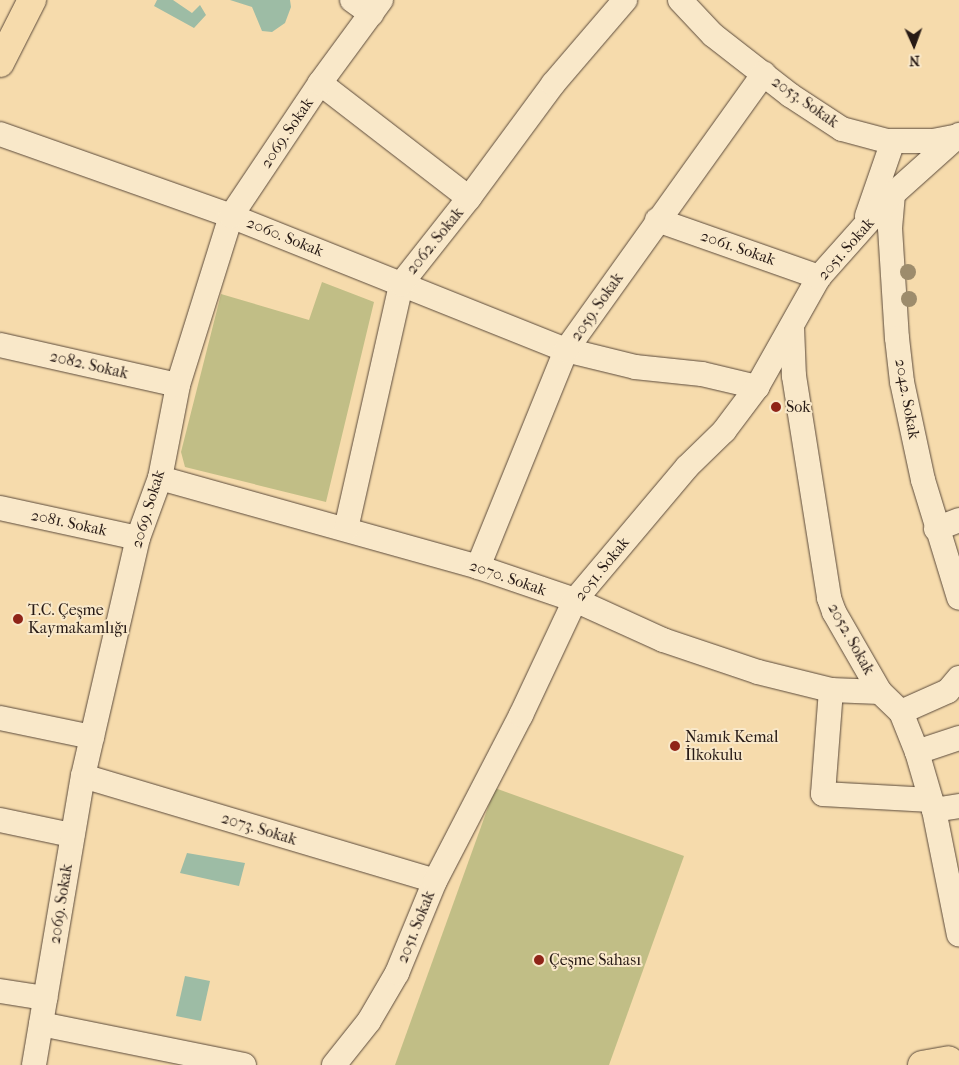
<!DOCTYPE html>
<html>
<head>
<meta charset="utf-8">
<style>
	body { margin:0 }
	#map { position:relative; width:959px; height:1065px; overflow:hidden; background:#f6dbac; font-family:"IM FELL French Canon",serif }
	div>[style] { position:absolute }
	.green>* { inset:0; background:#c1be86 }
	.water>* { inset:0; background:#9dbca5 }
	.roads { filter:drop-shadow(0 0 1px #5b4a3b) drop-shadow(0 0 1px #5b4a3b) }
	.minor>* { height:24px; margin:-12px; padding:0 12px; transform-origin:12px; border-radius:12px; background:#f9e8c9 }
	.major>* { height:28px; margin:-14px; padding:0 14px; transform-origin:14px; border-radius:14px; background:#f6dbac }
	.highway>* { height:28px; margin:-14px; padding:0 14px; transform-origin:14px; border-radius:14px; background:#f6dbac }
	.trees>* { width:16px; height:16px; margin:-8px; border-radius:50%; background:#9d8c6c }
	.dots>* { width:14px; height:14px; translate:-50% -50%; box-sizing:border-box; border:2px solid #f9e8c9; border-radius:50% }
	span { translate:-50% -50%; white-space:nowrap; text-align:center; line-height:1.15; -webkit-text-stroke:4px #f9e8c9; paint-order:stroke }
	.street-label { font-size:16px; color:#271a15 }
	.poi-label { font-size:16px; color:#271a15 }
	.left { translate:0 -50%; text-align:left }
	.north { position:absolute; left:889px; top:20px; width:50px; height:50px; -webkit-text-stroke:4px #f9e8c9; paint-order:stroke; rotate:178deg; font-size:14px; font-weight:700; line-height:20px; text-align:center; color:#271a15 }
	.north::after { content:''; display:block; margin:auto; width:18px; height:22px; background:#271a15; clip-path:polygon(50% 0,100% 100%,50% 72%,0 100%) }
</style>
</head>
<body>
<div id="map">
	<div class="green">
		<div style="clip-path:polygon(322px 282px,374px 302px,326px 502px,185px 467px,181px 452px,221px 294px,309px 320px)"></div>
		<div style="clip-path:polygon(495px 788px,684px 856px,609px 1065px,395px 1065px)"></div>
	</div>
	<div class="water">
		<div style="clip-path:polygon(157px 0,173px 0,192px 13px,200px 5px,206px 15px,194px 28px,154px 6px)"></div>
		<div style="clip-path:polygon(230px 0,290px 0,291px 7px,285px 23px,272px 32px,262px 31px,252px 7px)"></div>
		<div style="clip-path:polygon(187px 853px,245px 863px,239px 886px,180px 873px)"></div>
		<div style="clip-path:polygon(185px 976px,210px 981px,201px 1021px,176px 1016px)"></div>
	</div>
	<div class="roads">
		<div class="minor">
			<div style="left:352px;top:0;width:24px;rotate:36deg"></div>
			<div style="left:680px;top:0;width:48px;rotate:46.7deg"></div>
			<div style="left:713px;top:35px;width:98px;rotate:37.9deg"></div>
			<div style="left:790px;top:95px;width:62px;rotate:33.2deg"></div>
			<div style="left:842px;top:129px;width:47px;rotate:14.9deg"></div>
			<div style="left:887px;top:141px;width:46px"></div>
			<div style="left:933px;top:141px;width:25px;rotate:-11deg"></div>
			<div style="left:320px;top:83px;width:188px;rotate:37.7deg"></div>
			<div style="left:0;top:134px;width:245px;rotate:19.5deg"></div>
			<div style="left:231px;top:216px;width:361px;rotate:21.8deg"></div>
			<div style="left:566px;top:350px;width:71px;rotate:13.8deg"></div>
			<div style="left:635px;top:367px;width:67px;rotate:6deg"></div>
			<div style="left:702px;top:374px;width:57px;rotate:13.3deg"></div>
			<div style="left:893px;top:194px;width:34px;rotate:95deg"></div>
			<div style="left:890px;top:228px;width:110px;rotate:86.4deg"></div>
			<div style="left:897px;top:338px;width:44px;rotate:83.5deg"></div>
			<div style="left:902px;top:382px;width:100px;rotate:77.9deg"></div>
			<div style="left:923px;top:480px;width:123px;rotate:73deg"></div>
			<div style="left:867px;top:216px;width:79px;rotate:-70.9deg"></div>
			<div style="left:657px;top:220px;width:172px;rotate:19.4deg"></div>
			<div style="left:792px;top:327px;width:49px;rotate:87.7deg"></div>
			<div style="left:794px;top:376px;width:225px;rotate:81deg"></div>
			<div style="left:829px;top:598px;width:15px;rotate:70deg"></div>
			<div style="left:834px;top:612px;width:92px;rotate:60.1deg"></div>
			<div style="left:880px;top:692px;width:29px;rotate:44deg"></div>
			<div style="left:901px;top:712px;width:43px;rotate:68.2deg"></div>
			<div style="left:917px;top:752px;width:60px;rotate:73.7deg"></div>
			<div style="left:934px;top:810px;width:127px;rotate:78.7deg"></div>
			<div style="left:0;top:345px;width:182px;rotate:12.7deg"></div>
			<div style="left:160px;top:478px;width:330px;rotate:15.6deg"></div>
			<div style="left:478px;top:567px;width:102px;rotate:18.8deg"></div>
			<div style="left:575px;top:600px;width:97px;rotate:24.4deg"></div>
			<div style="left:663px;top:640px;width:100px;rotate:18.6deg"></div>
			<div style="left:758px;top:672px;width:75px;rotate:13.9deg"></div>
			<div style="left:831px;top:690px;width:49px;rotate:2.3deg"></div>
			<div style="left:0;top:508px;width:141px;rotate:12.3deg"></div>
			<div style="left:346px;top:529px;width:251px;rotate:-77.3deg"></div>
			<div style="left:401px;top:284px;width:110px;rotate:-51.7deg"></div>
			<div style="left:469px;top:198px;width:142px;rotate:-53.6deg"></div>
			<div style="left:553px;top:84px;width:111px;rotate:-49.4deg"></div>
			<div style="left:936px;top:529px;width:25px;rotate:-21deg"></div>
			<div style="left:478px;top:567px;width:234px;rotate:-67.9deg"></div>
			<div style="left:566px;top:350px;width:340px;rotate:-54.4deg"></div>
			<div style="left:831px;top:690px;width:104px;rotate:94.4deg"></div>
			<div style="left:823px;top:794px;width:108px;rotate:3.2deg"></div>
			<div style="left:901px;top:712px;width:51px;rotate:-24.1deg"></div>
			<div style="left:948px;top:691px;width:17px;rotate:-50deg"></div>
			<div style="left:0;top:718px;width:94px;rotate:11.7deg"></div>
			<div style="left:917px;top:752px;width:44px;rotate:-18.4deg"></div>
			<div style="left:83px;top:776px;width:367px;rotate:16.6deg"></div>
			<div style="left:934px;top:810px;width:25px;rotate:-9deg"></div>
			<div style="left:0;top:820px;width:74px;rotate:11.8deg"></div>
			<div style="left:0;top:991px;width:46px;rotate:8.8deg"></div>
			<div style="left:41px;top:1024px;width:207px;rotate:11.4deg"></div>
			<div style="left:34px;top:1065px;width:293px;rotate:-80.4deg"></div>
			<div style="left:83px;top:776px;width:244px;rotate:-77deg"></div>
			<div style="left:138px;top:538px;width:64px;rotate:-69.9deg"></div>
			<div style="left:160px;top:478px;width:95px;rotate:-79deg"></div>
			<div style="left:178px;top:385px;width:177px;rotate:-72.6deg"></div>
			<div style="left:231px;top:216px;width:160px;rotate:-56.2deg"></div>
			<div style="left:320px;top:83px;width:103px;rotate:-53.7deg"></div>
			<div style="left:334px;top:1065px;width:56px;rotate:-51.5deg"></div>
			<div style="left:369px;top:1021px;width:56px;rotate:-59.7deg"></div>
			<div style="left:397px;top:973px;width:100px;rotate:-67.6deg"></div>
			<div style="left:435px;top:881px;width:187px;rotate:-62.6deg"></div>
			<div style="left:521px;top:715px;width:127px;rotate:-64.8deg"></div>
			<div style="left:575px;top:600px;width:174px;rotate:-49.9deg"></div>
			<div style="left:687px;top:467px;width:52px;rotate:-44.2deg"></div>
			<div style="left:724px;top:431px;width:55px;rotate:-53.1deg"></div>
			<div style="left:757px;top:387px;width:126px;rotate:-60.6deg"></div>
			<div style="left:819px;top:277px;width:111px;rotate:-48.3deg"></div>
			<div style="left:893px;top:194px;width:89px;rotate:-41.8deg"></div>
		</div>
		<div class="major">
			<div style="left:922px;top:1065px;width:27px;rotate:-10deg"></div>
		</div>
		<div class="highway">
			<div style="left:0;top:63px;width:71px;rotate:-63.1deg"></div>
		</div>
	</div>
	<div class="trees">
		<div style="left:908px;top:272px"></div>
		<div style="left:909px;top:299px"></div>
	</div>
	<div class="dots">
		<div style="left:776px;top:407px;background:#8f2418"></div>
		<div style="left:18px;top:619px;background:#8f2418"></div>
		<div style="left:675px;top:746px;background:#8f2418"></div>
		<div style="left:539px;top:960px;background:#8f2418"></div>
	</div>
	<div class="street-label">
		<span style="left:805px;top:102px;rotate:35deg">2053. Sokak</span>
		<span style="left:287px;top:133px;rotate:-56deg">2069. Sokak</span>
		<span style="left:285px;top:237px;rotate:22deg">2060. Sokak</span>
		<span style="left:435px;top:241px;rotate:-51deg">2062. Sokak</span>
		<span style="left:738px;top:248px;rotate:19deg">2061. Sokak</span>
		<span style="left:846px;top:249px;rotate:-49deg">2051. Sokak</span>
		<span style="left:597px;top:307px;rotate:-55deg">2059. Sokak</span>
		<span style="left:89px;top:365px;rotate:13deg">2082. Sokak</span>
		<span style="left:907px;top:399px;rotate:80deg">2042. Sokak</span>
		<span style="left:148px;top:509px;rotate:-73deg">2069. Sokak</span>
		<span style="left:69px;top:523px;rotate:12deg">2081. Sokak</span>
		<span style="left:602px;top:569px;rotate:-51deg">2051. Sokak</span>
		<span style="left:508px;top:578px;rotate:19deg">2070. Sokak</span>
		<span style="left:851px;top:639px;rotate:61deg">2052. Sokak</span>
		<span style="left:259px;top:829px;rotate:17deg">2073. Sokak</span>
		<span style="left:61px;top:904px;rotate:-81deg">2069. Sokak</span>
		<span style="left:416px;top:927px;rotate:-68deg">2051. Sokak</span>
	</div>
	<div class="poi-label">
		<span class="left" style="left:786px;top:407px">Sok</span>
		<span class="left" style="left:28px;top:619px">T.C. Çeşme<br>Kaymakamlığı</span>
		<span class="left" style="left:685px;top:746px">Namık Kemal<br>İlkokulu</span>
		<span class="left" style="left:549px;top:960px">Çeşme Sahası</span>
	</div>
	<div class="north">N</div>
</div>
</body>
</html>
